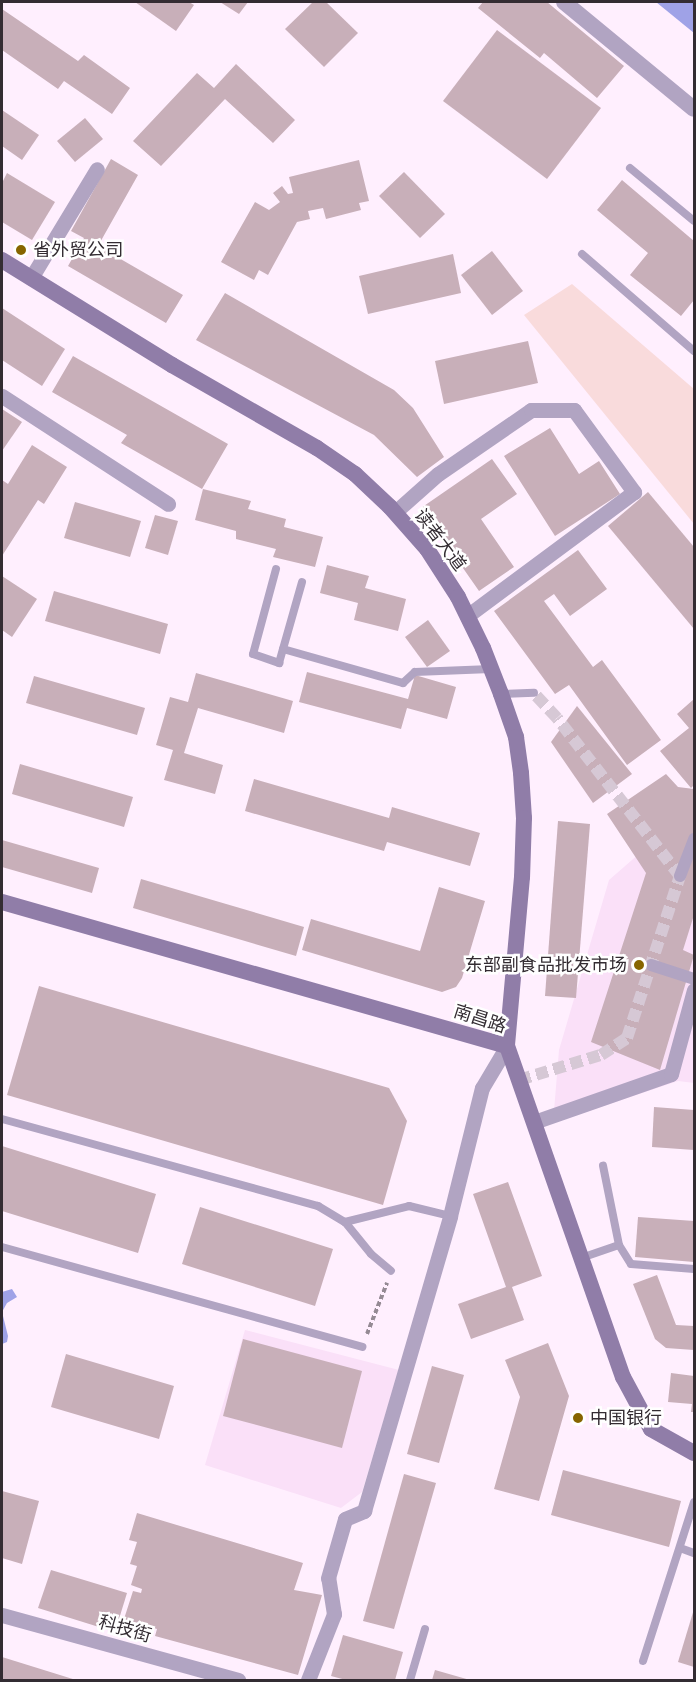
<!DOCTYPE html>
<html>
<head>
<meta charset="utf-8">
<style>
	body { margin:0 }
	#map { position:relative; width:696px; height:1682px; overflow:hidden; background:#ffeffe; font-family:Poppins,"Noto Sans SC",sans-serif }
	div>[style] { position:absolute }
	.built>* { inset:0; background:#fae0f8 }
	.green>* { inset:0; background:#f9dbdc }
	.water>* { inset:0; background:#9fa2e7 }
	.building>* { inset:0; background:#c8afb9 }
	.pedestrian-tunnel>* { height:12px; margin-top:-6px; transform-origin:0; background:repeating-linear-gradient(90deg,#d6c8d5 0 12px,transparent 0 18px) }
	.path>* { height:4px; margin-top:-2px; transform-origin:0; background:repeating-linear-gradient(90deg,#958a94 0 4.5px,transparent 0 7.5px) }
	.service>* { height:8px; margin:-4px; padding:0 4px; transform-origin:4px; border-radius:4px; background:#b1a4c2 }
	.pedestrian>* { height:12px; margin:-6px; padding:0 6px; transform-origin:6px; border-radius:6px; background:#b1a4c2 }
	.minor>* { height:15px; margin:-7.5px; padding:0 7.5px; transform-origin:7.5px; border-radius:7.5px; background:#b1a4c2 }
	.tertiary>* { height:16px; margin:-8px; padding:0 8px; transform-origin:8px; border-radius:8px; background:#b1a4c2 }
	.secondary>* { height:16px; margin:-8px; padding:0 8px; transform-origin:8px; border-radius:8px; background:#907da8 }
	.dots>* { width:16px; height:16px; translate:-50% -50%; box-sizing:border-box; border:3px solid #fff; border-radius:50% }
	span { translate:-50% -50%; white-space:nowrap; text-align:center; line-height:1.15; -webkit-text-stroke:5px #fff; paint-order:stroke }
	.poi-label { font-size:18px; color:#332c32 }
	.left { translate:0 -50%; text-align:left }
	.right { translate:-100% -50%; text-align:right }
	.street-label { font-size:18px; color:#332c32 }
	.frame { position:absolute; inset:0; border:3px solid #332c32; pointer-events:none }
</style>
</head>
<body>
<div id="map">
	<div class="built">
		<div style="clip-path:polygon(694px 806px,694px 1083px,678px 1081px,553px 1123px,559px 1050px,609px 880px)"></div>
		<div style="clip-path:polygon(245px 1330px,399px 1370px,362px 1492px,341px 1508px,205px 1465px)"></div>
	</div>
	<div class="green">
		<div style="clip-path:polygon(572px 284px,694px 389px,694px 524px,524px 315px)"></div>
	</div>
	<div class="water">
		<div style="clip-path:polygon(656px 2px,694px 2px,694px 33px)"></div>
		<div style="clip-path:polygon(12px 1289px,17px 1297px,7px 1303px,2px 1312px,8px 1336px,7px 1342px,2px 1344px,2px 1292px)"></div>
	</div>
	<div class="building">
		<div style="clip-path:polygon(135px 2px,189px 2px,194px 5px,176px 31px)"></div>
		<div style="clip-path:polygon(220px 2px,248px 2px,239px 14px)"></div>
		<div style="clip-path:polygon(313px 2px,326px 2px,358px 33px,324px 67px,285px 29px)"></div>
		<div style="clip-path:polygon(483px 2px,547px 2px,624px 66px,597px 98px,544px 53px,540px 58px,478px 8px)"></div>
		<div style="clip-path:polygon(2px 9px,78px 61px,84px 55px,130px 88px,112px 114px,64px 81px,58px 89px,2px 50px)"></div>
		<div style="clip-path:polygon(497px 30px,601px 108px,547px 179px,443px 101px)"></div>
		<div style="clip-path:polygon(236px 64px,295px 120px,273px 143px,225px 99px,161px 166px,133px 141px,197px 73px,214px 88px)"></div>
		<div style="clip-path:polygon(2px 110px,39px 135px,22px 160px,2px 146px)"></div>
		<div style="clip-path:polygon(85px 118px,103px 139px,75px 162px,57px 141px)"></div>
		<div style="clip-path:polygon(111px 159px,138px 175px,98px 246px,183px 295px,166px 323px,68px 266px,84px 238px,71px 231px)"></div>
		<div style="clip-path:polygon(359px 160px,369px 201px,359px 203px,361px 210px,326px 219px,323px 208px,308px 211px,310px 219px,297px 222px,268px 275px,259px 270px,254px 280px,221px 262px,255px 202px,269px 210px,280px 202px,273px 193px,282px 186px,288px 194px,293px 193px,289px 177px)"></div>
		<div style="clip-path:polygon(404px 172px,445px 214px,420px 238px,379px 196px)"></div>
		<div style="clip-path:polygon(7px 173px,55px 202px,32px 240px,2px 222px,2px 183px)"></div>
		<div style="clip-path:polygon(622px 180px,694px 241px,694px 300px,681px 316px,630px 275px,648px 253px,597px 210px)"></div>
		<div style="clip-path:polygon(492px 251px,523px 291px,492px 315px,461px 275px)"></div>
		<div style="clip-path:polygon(453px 254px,461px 293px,368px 314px,359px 276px)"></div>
		<div style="clip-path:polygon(225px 293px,394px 390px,413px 408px,444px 457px,417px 477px,374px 435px,196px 340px)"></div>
		<div style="clip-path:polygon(2px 308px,65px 349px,42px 386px,2px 360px)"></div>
		<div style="clip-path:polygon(528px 341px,538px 383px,444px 404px,435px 361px)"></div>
		<div style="clip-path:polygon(73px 356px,228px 444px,202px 489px,121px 443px,127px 435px,52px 392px)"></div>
		<div style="clip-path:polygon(2px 409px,22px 422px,2px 451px)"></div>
		<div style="clip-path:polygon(550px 428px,579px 474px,599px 461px,620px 494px,555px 536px,504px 456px)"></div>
		<div style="clip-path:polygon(32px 445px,67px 467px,44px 504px,38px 500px,2px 556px,2px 480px,8px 484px)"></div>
		<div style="clip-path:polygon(492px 459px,517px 494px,481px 519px,514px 567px,479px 591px,421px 508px)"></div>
		<div style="clip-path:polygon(203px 489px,251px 501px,248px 509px,286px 519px,284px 527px,323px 537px,315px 567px,273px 557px,276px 549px,236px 539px,236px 531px,195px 520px)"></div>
		<div style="clip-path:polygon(648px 492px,694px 547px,694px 629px,608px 526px)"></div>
		<div style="clip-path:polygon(75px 502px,141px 521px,130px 557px,64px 538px)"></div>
		<div style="clip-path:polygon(155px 515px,178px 521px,168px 555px,145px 548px)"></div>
		<div style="clip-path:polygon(578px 550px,607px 589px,570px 616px,554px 594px,544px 601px,593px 667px,602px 660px,661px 740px,627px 765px,569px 685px,555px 694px,494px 611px)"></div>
		<div style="clip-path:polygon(327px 565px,369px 576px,365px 588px,406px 599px,398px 631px,354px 620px,358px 603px,320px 593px)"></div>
		<div style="clip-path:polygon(2px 576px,37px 599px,12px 637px,2px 630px)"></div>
		<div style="clip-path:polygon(54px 591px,168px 624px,160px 654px,45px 621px)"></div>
		<div style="clip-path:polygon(428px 620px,450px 651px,427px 667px,405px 637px)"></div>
		<div style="clip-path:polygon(307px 672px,408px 699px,415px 675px,456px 687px,447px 719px,407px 708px,401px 729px,299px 702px)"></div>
		<div style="clip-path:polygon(196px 673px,293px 701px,284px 733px,198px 708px,184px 753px,223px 765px,215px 794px,164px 780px,173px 750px,156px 745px,170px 697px,188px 702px)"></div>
		<div style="clip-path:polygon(34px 676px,145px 708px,137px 735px,26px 703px)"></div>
		<div style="clip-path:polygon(694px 699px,694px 785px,691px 788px,660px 751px,689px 728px,677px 714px)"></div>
		<div style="clip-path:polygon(577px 706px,632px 774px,593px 803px,551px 742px)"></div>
		<div style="clip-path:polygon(20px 764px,133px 797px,124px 827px,12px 794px)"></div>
		<div style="clip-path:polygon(666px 774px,678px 787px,694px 789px,694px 915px,683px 950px,694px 955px,660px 1070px,591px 1042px,646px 873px,607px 814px)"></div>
		<div style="clip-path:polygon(254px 779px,389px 818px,392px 807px,480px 833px,470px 866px,387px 842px,384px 851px,245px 811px)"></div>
		<div style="clip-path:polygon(558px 821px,590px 824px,576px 998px,545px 996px)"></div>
		<div style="clip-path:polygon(2px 840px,99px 868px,92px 893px,2px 867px)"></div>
		<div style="clip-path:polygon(141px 879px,304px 927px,296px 956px,133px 908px)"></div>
		<div style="clip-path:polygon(439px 887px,485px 901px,462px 978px,456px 987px,442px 992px,302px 950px,311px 919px,420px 951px)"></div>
		<div style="clip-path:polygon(39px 986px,389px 1088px,407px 1121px,383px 1205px,7px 1095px)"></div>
		<div style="clip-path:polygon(654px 1107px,694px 1110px,694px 1150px,652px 1147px)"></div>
		<div style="clip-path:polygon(2px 1146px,156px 1194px,138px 1253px,2px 1211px)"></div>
		<div style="clip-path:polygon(508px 1182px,542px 1276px,512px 1287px,524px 1320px,471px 1339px,458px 1304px,506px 1287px,473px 1194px)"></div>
		<div style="clip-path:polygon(200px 1207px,333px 1249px,315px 1306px,182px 1264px)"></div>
		<div style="clip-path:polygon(638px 1217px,694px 1221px,694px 1262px,635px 1257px)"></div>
		<div style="clip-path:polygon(657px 1275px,676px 1325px,694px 1326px,694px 1350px,666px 1348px,655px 1339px,633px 1284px)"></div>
		<div style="clip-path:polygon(243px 1339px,362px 1371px,342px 1448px,223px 1416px)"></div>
		<div style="clip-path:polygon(548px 1343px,569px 1396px,539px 1501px,494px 1489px,520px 1397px,505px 1360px)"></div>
		<div style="clip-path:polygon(66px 1354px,174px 1386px,159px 1439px,51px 1407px)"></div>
		<div style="clip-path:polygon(432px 1366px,464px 1375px,439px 1463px,407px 1454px)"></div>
		<div style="clip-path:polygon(671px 1373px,694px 1376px,694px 1412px,691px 1412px,692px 1404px,668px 1402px)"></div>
		<div style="clip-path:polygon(563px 1470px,681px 1501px,669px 1547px,551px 1515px)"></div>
		<div style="clip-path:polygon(404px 1474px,436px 1483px,394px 1629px,363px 1621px)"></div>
		<div style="clip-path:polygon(2px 1491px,39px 1501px,22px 1564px,2px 1558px)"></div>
		<div style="clip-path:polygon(137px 1513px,303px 1563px,294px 1590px,322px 1595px,298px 1675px,155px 1636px,157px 1629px,124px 1619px,133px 1591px,141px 1593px,142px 1589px,131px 1585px,137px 1566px,130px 1564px,137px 1542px,129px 1540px)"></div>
		<div style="clip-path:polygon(51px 1570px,127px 1593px,115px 1632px,38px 1608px)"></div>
		<div style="clip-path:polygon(694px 1609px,694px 1667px,678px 1662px)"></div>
		<div style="clip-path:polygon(343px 1635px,403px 1652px,395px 1680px,346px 1680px,331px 1676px)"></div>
		<div style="clip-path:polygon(2px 1657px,76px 1680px,2px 1680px)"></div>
		<div style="clip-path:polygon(435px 1670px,470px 1680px,432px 1680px)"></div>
	</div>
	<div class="pedestrian-tunnel">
		<div style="left:519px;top:1080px;width:86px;rotate:-17deg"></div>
		<div style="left:601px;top:1055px;width:31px;rotate:-33deg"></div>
		<div style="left:627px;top:1038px;width:170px;rotate:-71.9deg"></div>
		<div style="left:680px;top:876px;width:200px;rotate:-127.9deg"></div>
		<div style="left:557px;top:718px;width:34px;rotate:-133deg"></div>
	</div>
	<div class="path">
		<div style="left:367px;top:1334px;width:55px;rotate:-68.6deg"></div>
	</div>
	<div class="service">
		<div style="left:630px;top:168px;width:83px;rotate:39.6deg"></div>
		<div style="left:582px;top:254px;width:148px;rotate:40.9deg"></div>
		<div style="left:276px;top:569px;width:88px;rotate:105.1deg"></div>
		<div style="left:253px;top:654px;width:28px;rotate:19deg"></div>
		<div style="left:279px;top:663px;width:84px;rotate:-74.1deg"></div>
		<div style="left:283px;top:649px;width:125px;rotate:15.8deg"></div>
		<div style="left:403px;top:683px;width:16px;rotate:-43deg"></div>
		<div style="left:415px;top:672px;width:76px;rotate:-2.3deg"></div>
		<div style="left:501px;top:694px;width:33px;rotate:-2deg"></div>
		<div style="left:2px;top:1119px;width:328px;rotate:15.4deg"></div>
		<div style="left:318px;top:1206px;width:31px;rotate:31deg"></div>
		<div style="left:345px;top:1222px;width:41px;rotate:50.9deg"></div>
		<div style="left:371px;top:1254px;width:26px;rotate:40deg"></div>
		<div style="left:345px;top:1222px;width:66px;rotate:-14deg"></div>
		<div style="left:409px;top:1206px;width:42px;rotate:13.7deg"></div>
		<div style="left:619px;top:1245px;width:22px;rotate:58deg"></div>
		<div style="left:631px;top:1264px;width:63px;rotate:4.5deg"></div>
		<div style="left:2px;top:1247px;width:374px;rotate:15.5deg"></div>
		<div style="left:581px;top:1258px;width:40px;rotate:-18.9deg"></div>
		<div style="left:619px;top:1245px;width:81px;rotate:-101.4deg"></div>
		<div style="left:680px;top:1548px;width:15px;rotate:20deg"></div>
		<div style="left:643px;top:1661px;width:167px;rotate:-72.2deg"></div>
		<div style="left:410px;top:1680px;width:53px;rotate:-73.6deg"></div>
	</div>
	<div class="pedestrian">
		<div style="left:680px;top:876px;width:40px;rotate:-69deg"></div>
		<div style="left:651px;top:965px;width:45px;rotate:18deg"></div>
	</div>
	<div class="minor">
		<div style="left:31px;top:278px;width:127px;rotate:-58.8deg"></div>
		<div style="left:2px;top:396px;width:198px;rotate:33deg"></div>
		<div style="left:395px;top:512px;width:57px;rotate:-41.5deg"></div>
		<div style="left:438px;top:474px;width:113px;rotate:-34.5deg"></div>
		<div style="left:531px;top:410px;width:43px"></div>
		<div style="left:574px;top:410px;width:102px;rotate:53.8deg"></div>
		<div style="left:634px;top:492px;width:208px;rotate:143.4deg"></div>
		<div style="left:534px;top:1122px;width:145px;rotate:-19.3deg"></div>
		<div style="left:671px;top:1074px;width:87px;rotate:-74.7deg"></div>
		<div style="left:2px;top:1615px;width:245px;rotate:15.4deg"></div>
		<div style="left:308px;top:1680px;width:71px;rotate:-68.5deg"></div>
		<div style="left:334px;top:1614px;width:36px;rotate:-99deg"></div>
		<div style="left:328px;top:1578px;width:61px;rotate:-73.9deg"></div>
		<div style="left:345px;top:1519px;width:21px;rotate:-23deg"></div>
		<div style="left:364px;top:1511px;width:307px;rotate:-73.7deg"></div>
		<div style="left:450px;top:1216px;width:132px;rotate:-76deg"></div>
		<div style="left:482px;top:1088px;width:49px;rotate:-59.2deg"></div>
	</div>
	<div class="tertiary">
		<div style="left:564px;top:2px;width:168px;rotate:39.5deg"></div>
	</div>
	<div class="secondary">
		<div style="left:2px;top:260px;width:200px;rotate:31.7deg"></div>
		<div style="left:172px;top:365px;width:167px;rotate:29.8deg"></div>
		<div style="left:317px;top:448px;width:46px;rotate:34.4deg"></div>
		<div style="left:355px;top:474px;width:48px;rotate:43.3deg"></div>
		<div style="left:390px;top:507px;width:56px;rotate:48.6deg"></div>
		<div style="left:427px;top:549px;width:57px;rotate:57.1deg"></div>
		<div style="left:458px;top:597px;width:57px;rotate:63.9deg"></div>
		<div style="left:483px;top:648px;width:49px;rotate:68.6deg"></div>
		<div style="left:501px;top:694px;width:46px;rotate:70.8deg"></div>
		<div style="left:516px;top:737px;width:36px;rotate:82deg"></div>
		<div style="left:521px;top:773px;width:45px;rotate:86.2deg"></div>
		<div style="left:524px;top:818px;width:59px;rotate:91.9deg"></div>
		<div style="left:522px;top:877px;width:170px;rotate:95.1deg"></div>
		<div style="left:507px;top:1046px;width:351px;rotate:70.7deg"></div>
		<div style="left:623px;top:1377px;width:59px;rotate:61.7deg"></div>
		<div style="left:651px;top:1429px;width:49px;rotate:29.2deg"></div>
		<div style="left:2px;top:902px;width:525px;rotate:15.92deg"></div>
	</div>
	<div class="dots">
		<div style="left:21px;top:250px;background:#876500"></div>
		<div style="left:639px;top:965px;background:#876500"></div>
		<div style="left:578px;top:1418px;background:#876500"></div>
	</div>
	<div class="poi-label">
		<span class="left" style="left:33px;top:250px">省外贸公司</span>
		<span class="right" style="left:627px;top:965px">东部副食品批发市场</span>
		<span class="left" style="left:590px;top:1418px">中国银行</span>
	</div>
	<div class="street-label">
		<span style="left:440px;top:540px;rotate:53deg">读者大道</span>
		<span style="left:480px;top:1019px;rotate:18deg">南昌路</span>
		<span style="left:125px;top:1629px;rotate:16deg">科技街</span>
	</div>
	<div class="frame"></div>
</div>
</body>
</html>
